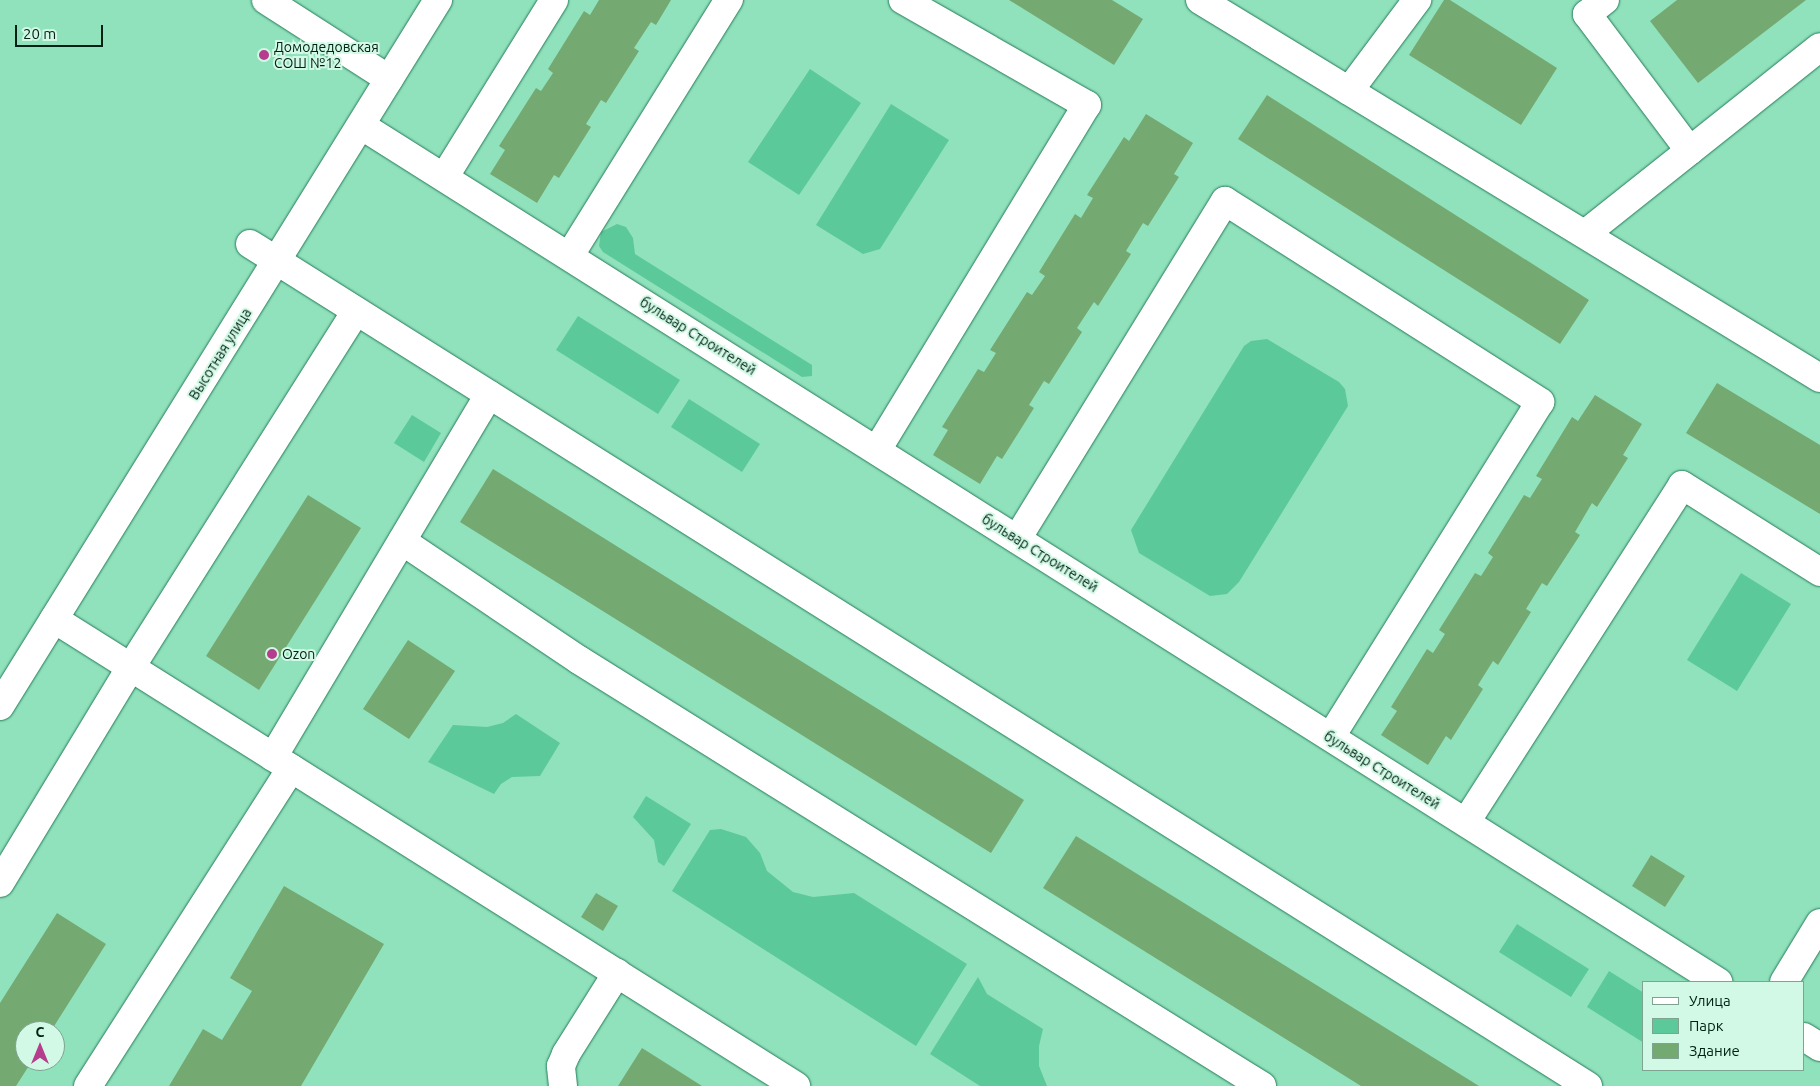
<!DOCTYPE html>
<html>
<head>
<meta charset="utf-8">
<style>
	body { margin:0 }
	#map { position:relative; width:1820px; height:1086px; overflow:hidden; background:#90e2bc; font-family:Ubuntu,sans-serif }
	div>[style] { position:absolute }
	.green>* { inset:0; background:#5cc99a }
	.building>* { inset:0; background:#75a972 }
	.roads { filter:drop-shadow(0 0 1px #257b59) drop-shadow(0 0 1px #257b59) }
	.minor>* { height:28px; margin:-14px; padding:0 14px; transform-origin:14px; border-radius:14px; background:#fff }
	.dots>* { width:14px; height:14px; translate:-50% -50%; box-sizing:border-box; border:2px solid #d2f9e5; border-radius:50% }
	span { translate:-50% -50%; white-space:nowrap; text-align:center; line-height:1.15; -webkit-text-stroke:4px #d2f9e5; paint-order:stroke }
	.poi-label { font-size:14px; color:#002214 }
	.left { translate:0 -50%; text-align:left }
	.street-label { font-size:14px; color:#002214 }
	.legend { position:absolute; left:1642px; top:981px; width:162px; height:90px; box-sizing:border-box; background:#d2f9e5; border:1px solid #7ea391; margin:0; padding:6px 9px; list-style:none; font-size:15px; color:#002214 }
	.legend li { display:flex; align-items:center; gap:10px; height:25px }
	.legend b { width:25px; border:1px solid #7ea391 }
	.north { position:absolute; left:15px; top:1021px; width:50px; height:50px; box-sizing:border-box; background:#d2f9e5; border:1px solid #7ea391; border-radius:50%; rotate:0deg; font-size:14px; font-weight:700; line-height:20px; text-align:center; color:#002214 }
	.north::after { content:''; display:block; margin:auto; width:18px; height:22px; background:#b63c8e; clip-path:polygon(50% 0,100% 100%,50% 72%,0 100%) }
	.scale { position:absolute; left:15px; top:25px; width:88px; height:22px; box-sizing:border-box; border:2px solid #002214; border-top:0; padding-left:6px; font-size:15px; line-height:18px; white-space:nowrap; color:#002214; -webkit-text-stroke:4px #d2f9e5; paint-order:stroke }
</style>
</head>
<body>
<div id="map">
	<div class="green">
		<div style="clip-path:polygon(810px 69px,861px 103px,799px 195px,748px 162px)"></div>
		<div style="clip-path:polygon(891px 104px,949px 140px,880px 249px,863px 254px,816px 225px)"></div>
		<div style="clip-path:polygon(617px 224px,626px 227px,633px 238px,635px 254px,812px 365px,812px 376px,802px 377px,603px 252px,599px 246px,601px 232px)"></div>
		<div style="clip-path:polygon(578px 316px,680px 380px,658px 414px,556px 350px)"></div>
		<div style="clip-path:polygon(1267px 339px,1339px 382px,1345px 389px,1348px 406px,1239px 582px,1227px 594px,1210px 596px,1139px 553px,1131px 530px,1244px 346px,1251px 341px)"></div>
		<div style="clip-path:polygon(689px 399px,760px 444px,742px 472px,671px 427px)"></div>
		<div style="clip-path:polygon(412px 415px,441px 433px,424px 462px,394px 443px)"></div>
		<div style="clip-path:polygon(1741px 573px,1791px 604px,1737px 691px,1687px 660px)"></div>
		<div style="clip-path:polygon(516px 714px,560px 743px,540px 776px,512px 777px,501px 784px,494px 794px,428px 762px,453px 725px,487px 727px,503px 723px)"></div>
		<div style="clip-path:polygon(646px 796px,691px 824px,664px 866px,658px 862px,654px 840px,633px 817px)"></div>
		<div style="clip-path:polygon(721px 829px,746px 837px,760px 853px,767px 871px,793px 892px,813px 897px,854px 893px,967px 964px,916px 1046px,672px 891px,710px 830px)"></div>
		<div style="clip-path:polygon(1517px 924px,1589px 969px,1571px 997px,1499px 952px)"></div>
		<div style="clip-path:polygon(1609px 971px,1644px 993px,1644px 1043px,1587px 1007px)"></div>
		<div style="clip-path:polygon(978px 977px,987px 994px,1043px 1029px,1039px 1046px,1039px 1066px,1047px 1086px,980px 1086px,930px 1054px)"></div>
	</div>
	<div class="building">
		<div style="clip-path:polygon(599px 0,671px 0,656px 25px,651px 22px,634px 48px,639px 51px,606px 103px,601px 100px,586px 124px,591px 127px,559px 178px,554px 175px,537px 203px,490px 174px,505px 150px,499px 146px,536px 88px,541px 91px,553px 73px,548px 69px,584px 11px,590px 15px)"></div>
		<div style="clip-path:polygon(1009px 0,1112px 0,1143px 19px,1114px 65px)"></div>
		<div style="clip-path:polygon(1444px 0,1450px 0,1557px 68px,1521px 125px,1409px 55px)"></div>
		<div style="clip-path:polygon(1677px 0,1806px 0,1698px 83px,1650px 21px)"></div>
		<div style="clip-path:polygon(1267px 95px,1589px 300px,1560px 344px,1238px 139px)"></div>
		<div style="clip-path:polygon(1146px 114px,1193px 143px,1174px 174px,1179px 177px,1148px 226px,1143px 223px,1126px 251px,1131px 254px,1098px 306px,1094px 302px,1077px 328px,1082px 332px,1049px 384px,1044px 381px,1029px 405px,1034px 408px,1002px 459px,997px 456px,980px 484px,933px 455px,948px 430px,942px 427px,978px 369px,984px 372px,996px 353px,990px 350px,1027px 292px,1032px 295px,1045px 276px,1039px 272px,1075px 214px,1081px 218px,1093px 198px,1087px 195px,1124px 137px,1129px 141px)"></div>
		<div style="clip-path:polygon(1717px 383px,1820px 445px,1820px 514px,1686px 433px)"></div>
		<div style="clip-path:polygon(1595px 395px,1642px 424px,1623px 455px,1628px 458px,1597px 507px,1592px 503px,1575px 532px,1580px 535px,1547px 586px,1542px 583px,1526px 609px,1531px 612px,1498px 665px,1493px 661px,1478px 685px,1483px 689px,1451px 740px,1446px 736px,1428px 765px,1381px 735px,1397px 711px,1391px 707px,1427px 649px,1433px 653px,1445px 634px,1439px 630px,1475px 573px,1481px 576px,1493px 557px,1488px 553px,1524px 495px,1530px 498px,1542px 479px,1536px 476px,1572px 417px,1578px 421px)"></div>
		<div style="clip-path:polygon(493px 469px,1024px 800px,991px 853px,460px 522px)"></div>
		<div style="clip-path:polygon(308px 495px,361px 528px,259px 690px,206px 656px)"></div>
		<div style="clip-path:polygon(408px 640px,455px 671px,409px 739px,363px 709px)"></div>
		<div style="clip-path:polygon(1076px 836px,1418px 1048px,1479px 1086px,1361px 1086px,1043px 888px)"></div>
		<div style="clip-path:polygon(1651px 855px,1685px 876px,1665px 907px,1632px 886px)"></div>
		<div style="clip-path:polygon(284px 886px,384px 944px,301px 1086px,169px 1086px,203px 1029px,222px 1040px,252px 991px,230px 978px)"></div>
		<div style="clip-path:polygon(596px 893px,618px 906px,603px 931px,581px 917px)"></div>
		<div style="clip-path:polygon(57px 913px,106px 944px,51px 1031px,25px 1031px,25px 1061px,32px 1061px,16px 1086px,0 1086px,0 1003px)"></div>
		<div style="clip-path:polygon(642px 1048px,680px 1072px,702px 1086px,618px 1086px)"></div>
	</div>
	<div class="roads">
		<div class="minor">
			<div style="left:266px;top:0;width:146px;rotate:32.7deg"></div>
			<div style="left:1200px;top:0;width:726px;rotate:31.37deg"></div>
			<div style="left:1605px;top:0;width:23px;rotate:142deg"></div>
			<div style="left:1587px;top:14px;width:171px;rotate:53.1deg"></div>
			<div style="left:1349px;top:91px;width:114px;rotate:-53.2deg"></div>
			<div style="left:362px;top:126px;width:1604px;rotate:32.26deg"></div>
			<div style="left:445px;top:176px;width:207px;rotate:-58.2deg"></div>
			<div style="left:1585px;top:234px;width:300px;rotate:-38.5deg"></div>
			<div style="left:250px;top:244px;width:1581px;rotate:32.18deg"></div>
			<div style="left:570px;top:255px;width:301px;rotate:-58.1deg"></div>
			<div style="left:877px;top:450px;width:404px;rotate:-58.7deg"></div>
			<div style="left:1087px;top:105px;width:212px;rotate:-150.3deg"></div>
			<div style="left:1017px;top:539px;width:397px;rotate:-58.4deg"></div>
			<div style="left:1225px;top:201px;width:374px;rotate:32.5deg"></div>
			<div style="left:1540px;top:402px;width:395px;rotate:122deg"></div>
			<div style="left:402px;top:541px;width:213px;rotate:33.9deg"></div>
			<div style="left:579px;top:660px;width:805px;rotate:31.95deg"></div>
			<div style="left:54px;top:619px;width:877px;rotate:32.19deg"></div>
			<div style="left:0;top:706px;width:831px;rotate:-58.18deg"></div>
			<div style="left:273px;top:757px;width:422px;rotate:-59.2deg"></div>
			<div style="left:1466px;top:822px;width:400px;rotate:-57.3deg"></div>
			<div style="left:1682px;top:485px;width:163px;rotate:32.2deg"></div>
			<div style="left:0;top:883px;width:253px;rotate:-58.8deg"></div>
			<div style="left:131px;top:667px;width:421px;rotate:-57.7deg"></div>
			<div style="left:1784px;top:982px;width:69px;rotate:-58.6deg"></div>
			<div style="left:1804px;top:1037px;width:19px;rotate:32deg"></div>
			<div style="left:88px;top:1086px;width:377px;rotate:-57.4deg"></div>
			<div style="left:563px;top:1086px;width:20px;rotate:-96deg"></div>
			<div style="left:561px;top:1066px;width:13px;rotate:-67deg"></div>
			<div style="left:566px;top:1054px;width:96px;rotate:-57.8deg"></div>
		</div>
	</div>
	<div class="dots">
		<div style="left:264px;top:55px;background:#b63c8e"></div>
		<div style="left:272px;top:654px;background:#b63c8e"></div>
	</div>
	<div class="poi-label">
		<span class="left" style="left:274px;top:55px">Домодедовская<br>СОШ №12</span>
		<span class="left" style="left:282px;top:654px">Ozon</span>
	</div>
	<div class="street-label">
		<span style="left:698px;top:336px;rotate:32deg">бульвар Строителей</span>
		<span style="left:220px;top:354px;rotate:-58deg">Высотная улица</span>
		<span style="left:1040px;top:553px;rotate:32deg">бульвар Строителей</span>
		<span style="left:1382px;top:770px;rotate:32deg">бульвар Строителей</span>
	</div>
	<ul class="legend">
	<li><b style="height:6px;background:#fff"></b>Улица</li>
	<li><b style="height:14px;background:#5cc99a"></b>Парк</li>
	<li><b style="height:14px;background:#75a972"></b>Здание</li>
	</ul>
	<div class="north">С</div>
	<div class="scale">20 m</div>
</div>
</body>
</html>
